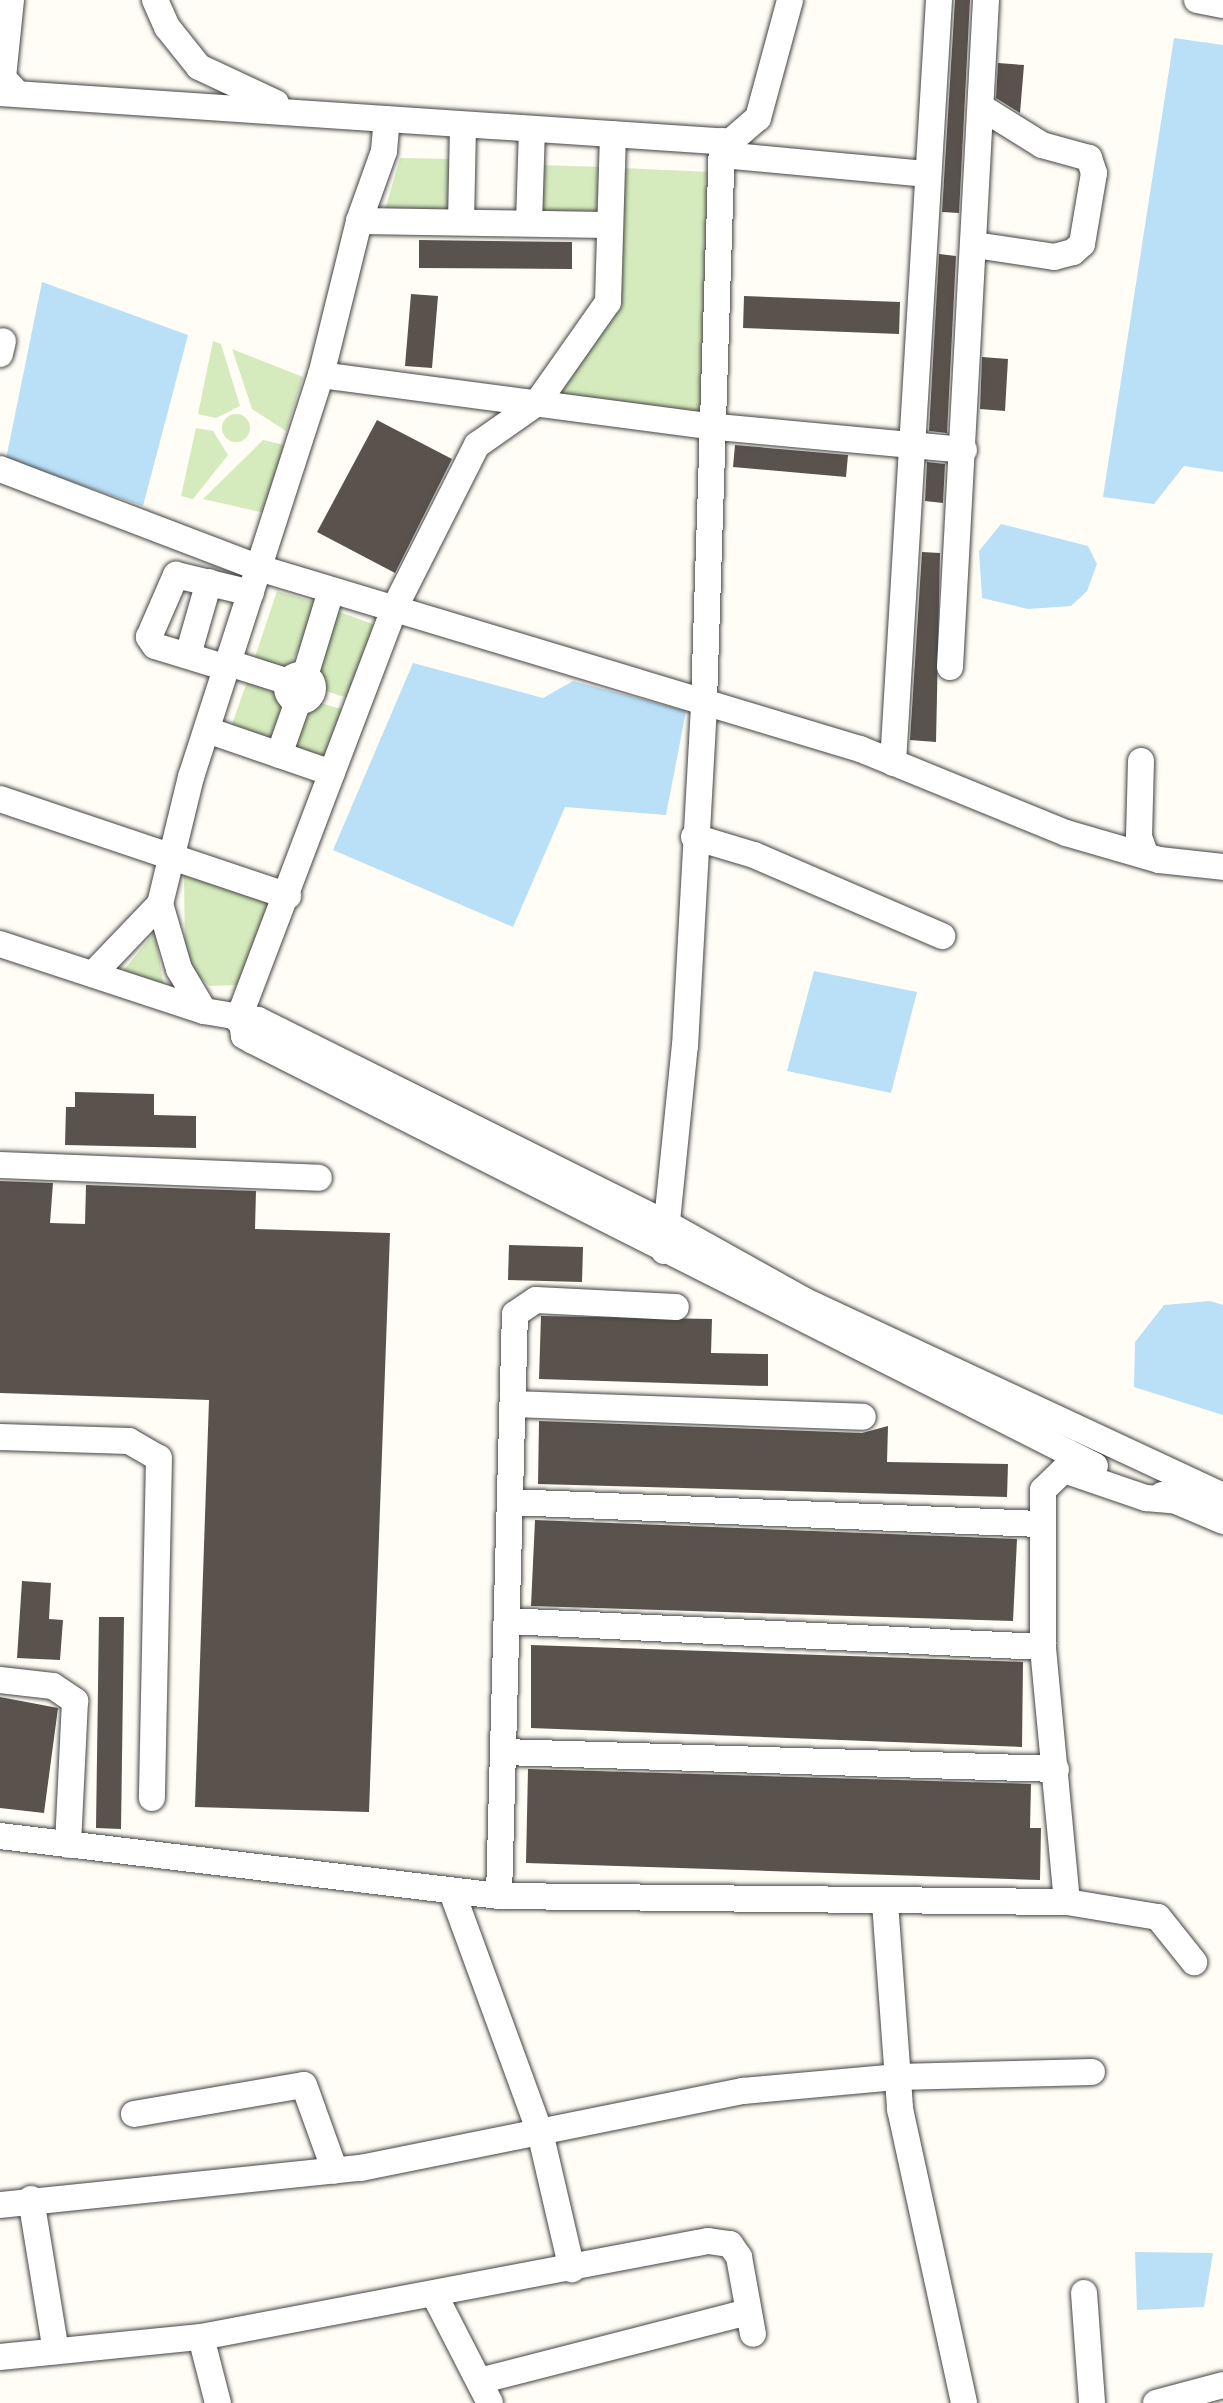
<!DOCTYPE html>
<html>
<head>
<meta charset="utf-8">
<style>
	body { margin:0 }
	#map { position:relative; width:1223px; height:2403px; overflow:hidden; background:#fffdf5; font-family:"IBM Plex Serif",serif }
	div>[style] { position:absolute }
	.green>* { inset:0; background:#d5ebbd }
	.round { border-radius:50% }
	.water>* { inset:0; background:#b9e0f7 }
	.building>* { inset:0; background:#5a524d }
	.roads { filter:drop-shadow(0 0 2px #444) drop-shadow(0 0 2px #444) }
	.minor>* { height:26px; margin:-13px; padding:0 13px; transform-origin:13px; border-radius:13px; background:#fff }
	.minor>.ring { margin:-13px; padding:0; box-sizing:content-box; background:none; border:26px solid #fff; border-radius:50% }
	span { translate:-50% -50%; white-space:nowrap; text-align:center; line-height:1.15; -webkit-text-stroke:7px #fff; paint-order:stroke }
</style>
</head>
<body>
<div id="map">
	<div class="green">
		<div style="clip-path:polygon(400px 158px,454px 159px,453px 212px,385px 210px)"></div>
		<div style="clip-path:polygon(538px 165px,603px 167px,604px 217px,536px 214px)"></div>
		<div style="clip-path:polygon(621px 168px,712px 172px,709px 418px,548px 396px,613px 303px)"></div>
		<div style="clip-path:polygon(213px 341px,221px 344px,240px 406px,216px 418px,198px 414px)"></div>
		<div style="clip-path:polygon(232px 349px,303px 377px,286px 431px,252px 409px)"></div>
		<div class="round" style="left:222px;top:414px;width:28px;height:28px"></div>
		<div style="clip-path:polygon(196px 428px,213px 431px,228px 455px,193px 499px,181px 496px)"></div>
		<div style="clip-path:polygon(263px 440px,284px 445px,265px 513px,203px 499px)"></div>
		<div style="clip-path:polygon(277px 591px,321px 604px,289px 668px,253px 663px)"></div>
		<div style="clip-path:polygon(334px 610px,378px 626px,352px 699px,322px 690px,316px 671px)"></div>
		<div style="clip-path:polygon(249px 676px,278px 687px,288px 705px,274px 745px,230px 730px)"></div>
		<div style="clip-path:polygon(317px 702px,348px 711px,330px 763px,287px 749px,304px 709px)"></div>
		<div style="clip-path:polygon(184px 873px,275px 901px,237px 985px,210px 986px,193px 972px,185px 954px)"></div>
		<div style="clip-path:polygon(155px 932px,165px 994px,119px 976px)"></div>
	</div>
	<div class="water">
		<div style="clip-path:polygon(1174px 38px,1223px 45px,1223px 472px,1184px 466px,1154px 504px,1103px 497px)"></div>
		<div style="clip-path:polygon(42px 282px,188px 335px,143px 506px,6px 459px)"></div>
		<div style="clip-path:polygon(1001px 524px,1088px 546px,1097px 564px,1087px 591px,1071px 606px,1028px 609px,982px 598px,979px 551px)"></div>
		<div style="clip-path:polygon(413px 663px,543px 698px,573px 681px,686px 711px,666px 815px,565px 807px,513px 927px,333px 850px)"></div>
		<div style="clip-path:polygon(814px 971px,917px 992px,891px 1093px,787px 1071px)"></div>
		<div style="clip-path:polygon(1210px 1301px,1223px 1305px,1223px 1415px,1134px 1387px,1135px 1342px,1164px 1305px)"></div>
		<div style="clip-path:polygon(1135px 2252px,1213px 2253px,1204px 2307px,1137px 2310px)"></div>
	</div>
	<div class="building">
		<div style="clip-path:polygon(955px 0,970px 0,959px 213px,942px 212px)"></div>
		<div style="clip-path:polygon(998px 63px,1024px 65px,1020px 113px,996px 98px)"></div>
		<div style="clip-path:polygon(419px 240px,572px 242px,572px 269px,419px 268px)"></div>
		<div style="clip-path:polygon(939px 254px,956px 256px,947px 433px,929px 431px)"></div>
		<div style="clip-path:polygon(411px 294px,438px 296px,432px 368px,405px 366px)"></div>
		<div style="clip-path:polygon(744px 296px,900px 302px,899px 334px,743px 328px)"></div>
		<div style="clip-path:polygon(982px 357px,1008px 359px,1005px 411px,980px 409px)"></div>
		<div style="clip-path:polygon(377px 420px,452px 459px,395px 573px,317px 532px)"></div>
		<div style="clip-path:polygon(735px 445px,848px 455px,846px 477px,733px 467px)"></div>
		<div style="clip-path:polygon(927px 462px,945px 464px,943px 503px,925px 501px)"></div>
		<div style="clip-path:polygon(922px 552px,940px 553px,936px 742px,910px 740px)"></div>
		<div style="clip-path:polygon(75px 1092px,154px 1094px,154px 1115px,196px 1116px,196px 1148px,65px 1145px,66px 1107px,75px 1107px)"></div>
		<div style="clip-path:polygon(0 1181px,53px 1183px,50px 1223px,85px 1224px,86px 1185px,256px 1191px,255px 1229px,390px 1233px,369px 1812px,195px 1807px,209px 1400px,0 1393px)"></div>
		<div style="clip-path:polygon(509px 1245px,583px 1247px,582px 1282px,508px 1280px)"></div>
		<div style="clip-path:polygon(541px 1316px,712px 1319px,711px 1353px,768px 1354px,768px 1386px,539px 1379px)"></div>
		<div style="clip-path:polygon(539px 1421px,862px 1433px,888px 1426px,887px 1462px,1008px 1464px,1007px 1497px,538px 1484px)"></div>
		<div style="clip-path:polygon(535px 1520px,1017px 1539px,1013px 1621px,531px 1606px)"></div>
		<div style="clip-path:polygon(22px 1581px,51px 1583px,49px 1619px,63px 1620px,60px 1660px,17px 1658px)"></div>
		<div style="clip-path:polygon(99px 1617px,124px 1617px,121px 1829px,96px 1828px)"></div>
		<div style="clip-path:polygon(531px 1645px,1023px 1662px,1022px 1747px,531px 1728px)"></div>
		<div style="clip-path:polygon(0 1697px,58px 1708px,44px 1813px,0 1808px)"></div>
		<div style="clip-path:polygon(528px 1769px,1031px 1784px,1030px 1828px,1041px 1828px,1040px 1880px,526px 1863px)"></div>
	</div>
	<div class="roads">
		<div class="minor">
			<div style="left:11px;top:0;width:78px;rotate:95.9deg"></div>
			<div style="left:3px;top:78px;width:21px;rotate:47deg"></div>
			<div style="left:155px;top:0;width:30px;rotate:66deg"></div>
			<div style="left:167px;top:27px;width:51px;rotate:51.3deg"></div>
			<div style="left:199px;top:67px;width:85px;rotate:25.1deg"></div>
			<div style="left:1197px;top:0;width:26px;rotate:11deg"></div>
			<div style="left:0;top:93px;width:732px;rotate:3.84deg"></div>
			<div style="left:730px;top:142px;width:37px;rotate:-41deg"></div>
			<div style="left:758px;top:118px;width:122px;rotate:-74.8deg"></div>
			<div style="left:722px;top:155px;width:207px;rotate:5.3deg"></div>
			<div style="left:359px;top:221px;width:250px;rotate:0.9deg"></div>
			<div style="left:461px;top:222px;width:97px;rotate:-88.8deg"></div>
			<div style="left:529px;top:223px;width:94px;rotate:-88.2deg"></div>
			<div style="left:975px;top:245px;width:80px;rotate:8.6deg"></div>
			<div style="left:1054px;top:257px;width:20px;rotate:-15deg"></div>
			<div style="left:1073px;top:252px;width:12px;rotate:-42deg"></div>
			<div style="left:1082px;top:244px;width:72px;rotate:-80.4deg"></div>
			<div style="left:1094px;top:173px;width:16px;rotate:-108deg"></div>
			<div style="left:1089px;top:158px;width:49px;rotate:-164.5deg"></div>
			<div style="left:1042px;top:145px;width:72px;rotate:-148.1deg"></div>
			<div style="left:0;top:354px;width:13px;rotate:-77deg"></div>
			<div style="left:321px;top:375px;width:399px;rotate:7.5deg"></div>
			<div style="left:717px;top:427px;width:248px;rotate:5.3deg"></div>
			<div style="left:0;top:469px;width:277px;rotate:20.9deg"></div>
			<div style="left:259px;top:568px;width:628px;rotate:16.76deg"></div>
			<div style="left:860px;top:749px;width:222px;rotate:22.2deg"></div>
			<div style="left:1066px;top:833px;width:97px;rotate:16.2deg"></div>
			<div style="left:1159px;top:860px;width:64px;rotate:6.2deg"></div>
			<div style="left:188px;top:655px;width:76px;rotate:-74deg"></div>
			<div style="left:229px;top:663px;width:63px;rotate:17.6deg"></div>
			<div style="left:950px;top:667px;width:668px;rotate:-86.91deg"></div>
			<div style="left:227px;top:668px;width:75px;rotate:-163deg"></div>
			<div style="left:155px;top:646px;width:11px;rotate:-124deg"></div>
			<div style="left:149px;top:637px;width:68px;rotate:-66.5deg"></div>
			<div style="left:176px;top:575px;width:77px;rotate:13.5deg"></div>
			<div class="ring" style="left:287px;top:675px;width:0;height:0"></div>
			<div style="left:305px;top:676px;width:89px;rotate:-73deg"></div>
			<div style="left:207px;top:730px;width:132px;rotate:19deg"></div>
			<div style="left:279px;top:755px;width:57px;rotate:-70.6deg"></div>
			<div style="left:1141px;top:761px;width:76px;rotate:91.5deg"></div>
			<div style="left:1139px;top:837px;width:20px;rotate:70deg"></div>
			<div style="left:893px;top:763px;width:764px;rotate:-86.55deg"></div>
			<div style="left:0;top:799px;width:304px;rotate:18.6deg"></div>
			<div style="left:694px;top:837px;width:63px;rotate:16.7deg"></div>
			<div style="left:754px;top:855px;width:205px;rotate:23.3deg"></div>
			<div style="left:160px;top:904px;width:68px;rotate:73.7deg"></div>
			<div style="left:179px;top:969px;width:49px;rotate:59.2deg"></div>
			<div style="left:0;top:944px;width:215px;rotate:18.2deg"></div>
			<div style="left:204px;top:1011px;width:55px;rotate:9.5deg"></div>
			<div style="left:258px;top:1020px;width:459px;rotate:26.5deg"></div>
			<div style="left:669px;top:1225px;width:154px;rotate:29.2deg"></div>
			<div style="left:803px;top:1300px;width:463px;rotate:25deg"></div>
			<div style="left:93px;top:974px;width:97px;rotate:-46.3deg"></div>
			<div style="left:160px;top:904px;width:131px;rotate:-76.3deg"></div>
			<div style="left:191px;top:777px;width:422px;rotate:-72.1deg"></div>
			<div style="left:321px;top:375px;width:159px;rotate:-76.1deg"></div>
			<div style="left:359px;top:221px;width:74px;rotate:-70.3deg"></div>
			<div style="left:384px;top:151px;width:32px;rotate:-85deg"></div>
			<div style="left:238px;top:1020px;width:437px;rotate:-69.2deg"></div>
			<div style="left:393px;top:611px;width:186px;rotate:-63.2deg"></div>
			<div style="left:477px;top:445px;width:73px;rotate:-35deg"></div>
			<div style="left:537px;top:403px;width:123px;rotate:-54.9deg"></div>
			<div style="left:608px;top:302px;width:168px;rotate:-88.3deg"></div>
			<div style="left:242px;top:1022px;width:14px;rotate:82deg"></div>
			<div style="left:244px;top:1036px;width:10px;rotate:29deg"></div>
			<div style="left:253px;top:1041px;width:943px;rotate:26.78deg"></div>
			<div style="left:0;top:1165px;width:319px;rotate:2.3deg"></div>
			<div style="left:664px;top:1251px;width:206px;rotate:-84.2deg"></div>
			<div style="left:685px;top:1046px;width:345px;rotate:-86.8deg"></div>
			<div style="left:704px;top:702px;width:561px;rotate:-88.16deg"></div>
			<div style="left:513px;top:1404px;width:350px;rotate:2.1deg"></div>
			<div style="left:0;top:1437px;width:129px;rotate:1.8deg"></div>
			<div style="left:129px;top:1441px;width:34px;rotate:30deg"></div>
			<div style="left:159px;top:1458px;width:340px;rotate:91.2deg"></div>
			<div style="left:1162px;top:1495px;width:66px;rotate:23.1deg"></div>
			<div style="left:510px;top:1502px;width:529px;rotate:2.38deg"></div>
			<div style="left:507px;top:1621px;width:537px;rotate:2.78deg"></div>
			<div style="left:0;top:1680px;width:53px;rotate:6.5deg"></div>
			<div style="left:53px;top:1686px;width:27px;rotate:34deg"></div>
			<div style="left:75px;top:1701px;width:144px;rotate:92.8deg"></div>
			<div style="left:503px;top:1752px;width:553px;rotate:1.76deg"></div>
			<div style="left:0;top:1836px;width:503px;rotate:6.86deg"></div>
			<div style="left:499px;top:1896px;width:568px;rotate:0.61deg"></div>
			<div style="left:1067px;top:1902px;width:256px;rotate:-95.4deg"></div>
			<div style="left:1043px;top:1647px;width:157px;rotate:-90deg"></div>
			<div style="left:1043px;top:1490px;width:29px;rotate:-44deg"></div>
			<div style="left:1064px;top:1470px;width:87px;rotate:18.9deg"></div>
			<div style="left:1146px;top:1498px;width:32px;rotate:5deg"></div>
			<div style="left:452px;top:1892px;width:256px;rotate:69.9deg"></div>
			<div style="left:540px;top:2132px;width:141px;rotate:76.9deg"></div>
			<div style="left:499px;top:1896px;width:582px;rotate:-88.43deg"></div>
			<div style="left:515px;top:1314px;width:25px;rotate:-34deg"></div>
			<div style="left:536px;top:1300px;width:140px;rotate:2.9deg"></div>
			<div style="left:1067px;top:1902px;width:92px;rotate:9.4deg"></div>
			<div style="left:1158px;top:1917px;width:58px;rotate:51.3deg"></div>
			<div style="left:885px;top:1903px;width:207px;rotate:85.8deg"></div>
			<div style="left:900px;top:2109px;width:301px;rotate:77.7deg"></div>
			<div style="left:134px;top:2114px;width:172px;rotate:-9.7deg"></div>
			<div style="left:304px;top:2085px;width:91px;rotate:70.2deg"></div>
			<div style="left:31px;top:2199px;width:154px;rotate:80.7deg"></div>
			<div style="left:0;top:2205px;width:363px;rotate:-5.9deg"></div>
			<div style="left:361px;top:2168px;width:390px;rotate:-11.4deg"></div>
			<div style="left:743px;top:2091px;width:156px;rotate:-5.2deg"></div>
			<div style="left:898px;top:2077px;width:194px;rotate:-1.5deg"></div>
			<div style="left:1084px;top:2293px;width:110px;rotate:85.8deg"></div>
			<div style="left:435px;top:2296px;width:120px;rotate:62.8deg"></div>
			<div style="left:201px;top:2337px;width:68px;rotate:75.6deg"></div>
			<div style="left:0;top:2357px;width:202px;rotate:-5.7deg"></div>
			<div style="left:201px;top:2337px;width:516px;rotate:-10.72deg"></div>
			<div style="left:708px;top:2241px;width:22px;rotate:8deg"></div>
			<div style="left:730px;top:2244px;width:16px;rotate:55deg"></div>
			<div style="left:739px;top:2257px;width:78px;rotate:79.7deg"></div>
			<div style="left:483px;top:2380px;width:274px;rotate:-14.4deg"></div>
			<div style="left:1156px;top:2403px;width:69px;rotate:-15deg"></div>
		</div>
	</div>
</div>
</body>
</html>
